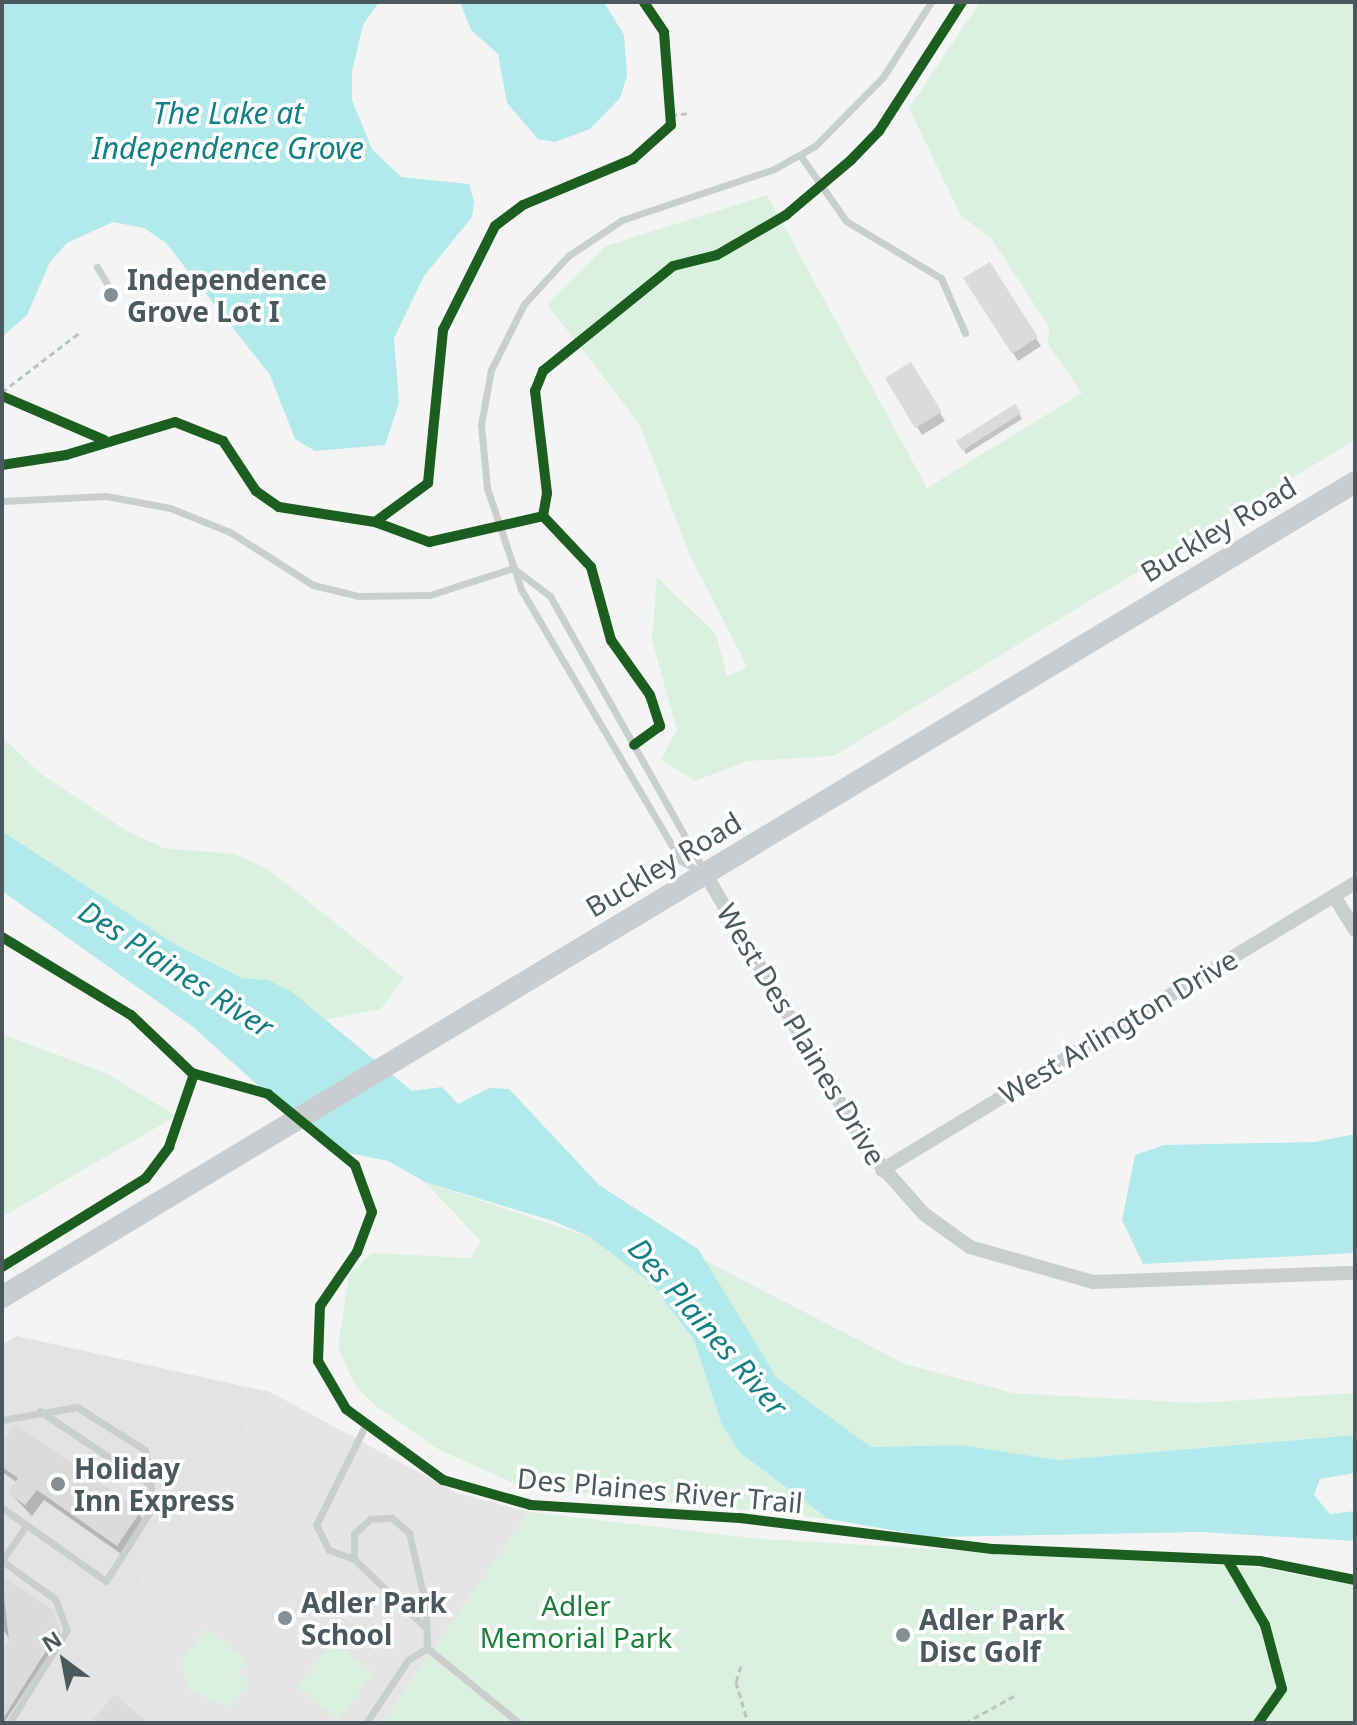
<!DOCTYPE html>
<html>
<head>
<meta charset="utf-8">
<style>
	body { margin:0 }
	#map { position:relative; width:1357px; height:1725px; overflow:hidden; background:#f4f4f4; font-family:"Noto Sans",sans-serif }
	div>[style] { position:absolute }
	.commercial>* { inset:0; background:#e4e3e2 }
	.education>* { inset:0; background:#e6e5e5 }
	.green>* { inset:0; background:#daf1df }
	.water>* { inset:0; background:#b2eaec }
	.shadow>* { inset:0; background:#0003 }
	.building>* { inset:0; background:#dadcdc }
	.path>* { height:3px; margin-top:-1.5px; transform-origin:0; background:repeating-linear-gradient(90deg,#bbc5c0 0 6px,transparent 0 10px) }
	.lane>* { height:7px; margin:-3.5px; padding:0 3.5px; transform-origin:3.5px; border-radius:3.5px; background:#cbcecf }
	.street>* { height:14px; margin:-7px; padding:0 7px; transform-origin:7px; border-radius:7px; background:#cbcecf }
	.primary>* { height:22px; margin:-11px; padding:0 11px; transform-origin:11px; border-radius:11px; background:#c9cdcf }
	.cycleway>* { height:10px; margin:-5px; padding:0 5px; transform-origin:5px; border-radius:5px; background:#1b5e20 }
	.dots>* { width:22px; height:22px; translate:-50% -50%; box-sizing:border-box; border:4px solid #fff; border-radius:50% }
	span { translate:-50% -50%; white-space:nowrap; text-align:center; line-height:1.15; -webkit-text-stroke:7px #fff; paint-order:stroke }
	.poi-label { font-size:28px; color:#4b595f; font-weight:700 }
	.left { translate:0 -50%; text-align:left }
	.street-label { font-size:28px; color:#4b595f }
	.park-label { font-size:28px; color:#1e7f3c }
	.water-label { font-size:30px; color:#147f82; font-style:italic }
	.frame { position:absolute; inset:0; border:4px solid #4b595f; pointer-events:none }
	.north { position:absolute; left:24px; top:1621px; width:80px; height:80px; -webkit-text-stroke:6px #fff; paint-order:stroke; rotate:328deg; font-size:22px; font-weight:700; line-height:32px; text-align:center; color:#4b595f }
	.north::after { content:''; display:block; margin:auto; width:28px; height:36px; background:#4b595f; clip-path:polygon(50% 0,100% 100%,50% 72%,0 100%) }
</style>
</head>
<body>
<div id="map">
	<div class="commercial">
		<div style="clip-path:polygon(17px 1336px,270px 1392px,43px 1723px,2px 1723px,2px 1345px)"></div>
	</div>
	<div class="education">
		<div style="clip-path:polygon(270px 1392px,457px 1493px,529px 1512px,382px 1723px,43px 1723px)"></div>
	</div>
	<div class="green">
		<div style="clip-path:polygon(980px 2px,1355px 2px,1355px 440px,834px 756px,747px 761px,695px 781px,661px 759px,677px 730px,652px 640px,657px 577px,716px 634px,727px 677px,747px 667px,690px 555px,639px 423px,547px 304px,606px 246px,767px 195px,927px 488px,1082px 393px,1048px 344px,1049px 327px,991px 238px,961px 216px,909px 108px)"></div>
		<div style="clip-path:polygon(2px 737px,41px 774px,127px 831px,163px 848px,235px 854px,268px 869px,404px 978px,381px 1009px,324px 1020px,268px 980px,242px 978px,178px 946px,2px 831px)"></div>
		<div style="clip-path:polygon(2px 1034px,108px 1074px,176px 1116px,2px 1217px)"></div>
		<div style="clip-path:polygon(425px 1182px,590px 1237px,651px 1283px,694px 1340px,721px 1423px,740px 1453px,828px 1519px,520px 1486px,438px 1449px,376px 1406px,356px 1387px,338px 1348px,349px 1275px,372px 1253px,471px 1258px,481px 1241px)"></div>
		<div style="clip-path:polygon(704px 1260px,905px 1364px,1013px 1393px,1196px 1403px,1355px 1393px,1355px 1435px,1058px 1460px,962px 1445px,871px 1447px,777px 1378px)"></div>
		<div style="clip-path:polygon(529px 1512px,761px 1539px,1264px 1568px,1355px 1586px,1355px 1723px,382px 1723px)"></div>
		<div style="clip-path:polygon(206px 1629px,247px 1660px,237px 1673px,249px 1683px,227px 1707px,187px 1688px,182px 1661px)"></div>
		<div style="clip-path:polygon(333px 1640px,373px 1674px,338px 1720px,298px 1687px)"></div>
	</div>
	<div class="water">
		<div style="clip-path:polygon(2px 2px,379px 2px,363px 25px,352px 72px,352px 100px,372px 149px,401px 177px,469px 184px,474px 201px,472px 217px,424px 276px,394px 338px,399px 403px,385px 445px,315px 451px,295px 439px,270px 375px,166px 243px,144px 228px,113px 222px,67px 243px,50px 262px,27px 315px,2px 337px)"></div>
		<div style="clip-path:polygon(460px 2px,605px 4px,624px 35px,627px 76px,620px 98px,590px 129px,555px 142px,538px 139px,507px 103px,498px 54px,471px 30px)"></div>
		<div style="clip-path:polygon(2px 831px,178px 946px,242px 978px,268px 980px,292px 992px,412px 1091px,442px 1087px,458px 1104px,489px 1088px,509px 1089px,599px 1185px,698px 1249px,777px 1378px,871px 1447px,962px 1445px,1058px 1460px,1355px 1435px,1355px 1473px,1320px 1479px,1314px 1495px,1330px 1514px,1355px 1511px,1355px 1541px,1201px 1532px,932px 1537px,828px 1519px,740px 1453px,721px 1423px,694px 1340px,651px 1283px,590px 1237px,553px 1221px,425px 1182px,388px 1161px,329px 1149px,192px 1026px,2px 891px)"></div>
		<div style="clip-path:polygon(1355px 1134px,1355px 1253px,1143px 1264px,1122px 1220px,1135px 1155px,1164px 1145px,1315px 1142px)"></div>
	</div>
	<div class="shadow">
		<div style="clip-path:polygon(966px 279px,1036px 338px,1041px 346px,1018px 361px)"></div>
		<div style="clip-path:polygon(910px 365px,945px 421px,922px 435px,888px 379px)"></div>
		<div style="clip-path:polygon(1015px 407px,1022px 419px,966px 454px,959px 442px)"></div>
		<div style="clip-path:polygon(2px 1447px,139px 1513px,146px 1524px,124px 1556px,44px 1500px,32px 1516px,10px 1493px,18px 1483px,2px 1472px)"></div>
		<div style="clip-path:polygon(2px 1579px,50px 1611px,61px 1636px,4px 1723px,2px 1655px,11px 1642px,2px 1628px)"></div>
	</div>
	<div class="building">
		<div style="clip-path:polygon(990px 262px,1038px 337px,1012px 354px,963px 278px)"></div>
		<div style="clip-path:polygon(911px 362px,942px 412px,915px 428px,885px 378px)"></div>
		<div style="clip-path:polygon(1015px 404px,1021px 413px,962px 451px,956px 441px)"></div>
		<div style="clip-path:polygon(16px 1424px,141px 1511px,117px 1546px,37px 1490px,25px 1505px,8px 1493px,18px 1478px,2px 1467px,2px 1443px)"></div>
		<div style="clip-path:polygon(2px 1577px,52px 1609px,60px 1629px,2px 1720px,2px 1651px,9px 1641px)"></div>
		<div style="clip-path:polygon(115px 1694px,148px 1723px,89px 1723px)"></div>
	</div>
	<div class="path">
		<div style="left:671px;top:115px;width:18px;rotate:-6deg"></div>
		<div style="left:2px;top:392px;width:97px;rotate:-37.5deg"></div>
		<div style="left:741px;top:1666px;width:17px;rotate:107deg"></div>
		<div style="left:736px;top:1682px;width:43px;rotate:73.7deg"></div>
		<div style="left:965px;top:1723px;width:58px;rotate:-28.8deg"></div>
	</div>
	<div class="lane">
		<div style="left:800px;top:155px;width:80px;rotate:55.1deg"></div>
		<div style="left:846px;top:221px;width:111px;rotate:31deg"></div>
		<div style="left:941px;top:278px;width:60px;rotate:66.4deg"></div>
		<div style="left:97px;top:267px;width:23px;rotate:59deg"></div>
		<div style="left:2px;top:501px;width:104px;rotate:-2.8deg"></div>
		<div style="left:106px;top:496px;width:65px;rotate:10.6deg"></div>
		<div style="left:170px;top:508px;width:65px;rotate:21.8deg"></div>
		<div style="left:230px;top:532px;width:98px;rotate:32.6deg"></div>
		<div style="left:313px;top:585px;width:46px;rotate:13.7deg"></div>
		<div style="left:358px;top:596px;width:72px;rotate:-0.8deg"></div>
		<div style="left:430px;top:595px;width:87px;rotate:-18deg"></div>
		<div style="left:513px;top:568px;width:46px;rotate:37.1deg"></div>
		<div style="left:550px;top:596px;width:314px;rotate:60.7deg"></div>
		<div style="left:701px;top:872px;width:23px;rotate:-151deg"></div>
		<div style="left:681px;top:861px;width:316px;rotate:-120.5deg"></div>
		<div style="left:521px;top:589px;width:107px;rotate:-108.6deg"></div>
		<div style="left:487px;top:488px;width:63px;rotate:-95.4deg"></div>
		<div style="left:481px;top:425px;width:56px;rotate:-79.7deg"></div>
		<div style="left:491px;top:370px;width:74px;rotate:-63.4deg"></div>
		<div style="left:524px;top:304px;width:65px;rotate:-47.5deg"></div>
		<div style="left:568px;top:256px;width:65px;rotate:-33.7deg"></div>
		<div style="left:622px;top:220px;width:160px;rotate:-18.5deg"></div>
		<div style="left:774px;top:169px;width:47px;rotate:-29.3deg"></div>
		<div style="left:815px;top:146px;width:97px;rotate:-45.4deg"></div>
		<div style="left:883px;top:77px;width:89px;rotate:-57.4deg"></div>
		<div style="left:40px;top:1411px;width:133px;rotate:33.7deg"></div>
		<div style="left:2px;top:1420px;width:76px;rotate:-9.8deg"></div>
		<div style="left:77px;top:1407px;width:80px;rotate:32.3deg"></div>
		<div style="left:145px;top:1450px;width:56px;rotate:80.7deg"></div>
		<div style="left:154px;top:1505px;width:90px;rotate:122.3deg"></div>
		<div style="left:106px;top:1581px;width:127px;rotate:-144.9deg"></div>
		<div style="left:354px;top:1559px;width:27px;rotate:-160deg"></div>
		<div style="left:329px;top:1550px;width:28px;rotate:-117deg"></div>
		<div style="left:316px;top:1525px;width:110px;rotate:-63.7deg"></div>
		<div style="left:2px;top:1560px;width:42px;rotate:-54.8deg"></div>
		<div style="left:2px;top:1561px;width:65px;rotate:35.6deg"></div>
		<div style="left:55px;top:1599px;width:33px;rotate:69deg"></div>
		<div style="left:67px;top:1630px;width:110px;rotate:121.9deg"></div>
		<div style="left:423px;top:1625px;width:95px;rotate:-136.3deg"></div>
		<div style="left:354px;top:1559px;width:25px;rotate:-90deg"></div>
		<div style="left:354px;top:1534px;width:22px;rotate:-43deg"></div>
		<div style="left:370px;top:1519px;width:22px;rotate:-3deg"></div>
		<div style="left:392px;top:1518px;width:23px;rotate:41deg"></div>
		<div style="left:409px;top:1533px;width:75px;rotate:76.9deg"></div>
		<div style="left:426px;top:1606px;width:42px;rotate:88.6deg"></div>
		<div style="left:366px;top:1723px;width:76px;rotate:-56.3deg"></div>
		<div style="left:408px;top:1660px;width:22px;rotate:-32deg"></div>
		<div style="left:427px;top:1648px;width:119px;rotate:39.2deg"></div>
	</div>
	<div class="street">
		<div style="left:706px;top:875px;width:321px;rotate:59.5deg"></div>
		<div style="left:869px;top:1152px;width:83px;rotate:48.4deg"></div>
		<div style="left:924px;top:1214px;width:57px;rotate:35.7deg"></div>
		<div style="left:970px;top:1247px;width:128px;rotate:15.9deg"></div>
		<div style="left:1093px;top:1282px;width:262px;rotate:-2deg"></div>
		<div style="left:1334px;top:896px;width:40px;rotate:58deg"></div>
		<div style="left:882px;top:1170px;width:553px;rotate:-31.25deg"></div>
	</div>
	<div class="primary">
		<div style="left:2px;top:1297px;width:1580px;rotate:-31.06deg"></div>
	</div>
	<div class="cycleway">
		<div style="left:2px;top:396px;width:111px;rotate:23.3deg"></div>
		<div style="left:2px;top:465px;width:65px;rotate:-8.9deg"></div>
		<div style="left:66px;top:455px;width:114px;rotate:-16.8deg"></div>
		<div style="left:175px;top:422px;width:52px;rotate:21.6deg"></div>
		<div style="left:223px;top:441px;width:60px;rotate:56.6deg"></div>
		<div style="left:256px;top:491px;width:28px;rotate:35deg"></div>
		<div style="left:279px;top:507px;width:97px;rotate:8.9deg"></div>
		<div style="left:375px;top:522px;width:58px;rotate:20.3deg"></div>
		<div style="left:429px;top:542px;width:117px;rotate:-12.8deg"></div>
		<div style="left:543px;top:516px;width:70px;rotate:46.7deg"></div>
		<div style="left:591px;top:567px;width:76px;rotate:74.7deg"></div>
		<div style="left:611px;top:640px;width:67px;rotate:54.7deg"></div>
		<div style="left:650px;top:695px;width:33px;rotate:72deg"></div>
		<div style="left:660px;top:726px;width:32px;rotate:144deg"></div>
		<div style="left:543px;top:516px;width:23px;rotate:-80deg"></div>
		<div style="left:547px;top:493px;width:103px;rotate:-96.7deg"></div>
		<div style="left:535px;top:391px;width:22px;rotate:-68deg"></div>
		<div style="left:543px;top:371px;width:167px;rotate:-38.9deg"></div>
		<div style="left:673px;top:266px;width:45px;rotate:-14deg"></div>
		<div style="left:717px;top:255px;width:80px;rotate:-30.1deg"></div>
		<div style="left:786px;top:215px;width:85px;rotate:-40.2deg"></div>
		<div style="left:851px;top:160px;width:40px;rotate:-46deg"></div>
		<div style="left:879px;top:131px;width:153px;rotate:-57.2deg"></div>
		<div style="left:375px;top:522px;width:66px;rotate:-36.3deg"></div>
		<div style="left:428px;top:483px;width:154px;rotate:-84.4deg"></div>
		<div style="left:443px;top:330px;width:116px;rotate:-63.4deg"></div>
		<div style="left:495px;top:226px;width:35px;rotate:-37deg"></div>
		<div style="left:523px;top:205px;width:119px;rotate:-22.7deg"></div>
		<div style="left:633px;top:159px;width:51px;rotate:-41.8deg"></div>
		<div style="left:671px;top:125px;width:93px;rotate:-94.3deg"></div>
		<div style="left:664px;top:32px;width:36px;rotate:-124deg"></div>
		<div style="left:2px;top:937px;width:151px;rotate:31.2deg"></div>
		<div style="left:131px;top:1015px;width:84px;rotate:43.6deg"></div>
		<div style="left:192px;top:1073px;width:79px;rotate:15.4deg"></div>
		<div style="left:268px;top:1094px;width:112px;rotate:39.2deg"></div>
		<div style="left:355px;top:1165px;width:50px;rotate:70.1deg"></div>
		<div style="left:372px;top:1212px;width:43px;rotate:110.6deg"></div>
		<div style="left:357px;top:1252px;width:65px;rotate:124.4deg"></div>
		<div style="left:320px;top:1306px;width:55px;rotate:92.1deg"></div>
		<div style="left:318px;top:1361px;width:56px;rotate:59.7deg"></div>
		<div style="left:346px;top:1409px;width:120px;rotate:36.2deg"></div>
		<div style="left:443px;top:1480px;width:91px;rotate:15.9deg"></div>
		<div style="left:531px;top:1505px;width:209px;rotate:3.6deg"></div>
		<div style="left:740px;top:1518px;width:256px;rotate:7deg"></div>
		<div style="left:994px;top:1549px;width:266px;rotate:2.6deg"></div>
		<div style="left:1260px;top:1561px;width:97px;rotate:11.3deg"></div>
		<div style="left:2px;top:1267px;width:169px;rotate:-31.7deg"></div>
		<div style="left:146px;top:1178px;width:39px;rotate:-53deg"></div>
		<div style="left:169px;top:1147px;width:77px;rotate:-71.1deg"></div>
		<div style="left:1228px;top:1561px;width:74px;rotate:60deg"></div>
		<div style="left:1265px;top:1625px;width:66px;rotate:75.1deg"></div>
		<div style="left:1282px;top:1689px;width:42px;rotate:125.2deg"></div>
	</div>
	<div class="dots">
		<div style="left:111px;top:295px;background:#868f93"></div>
		<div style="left:58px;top:1484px;background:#868f93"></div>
		<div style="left:285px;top:1618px;background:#868f93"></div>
		<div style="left:903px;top:1635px;background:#868f93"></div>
	</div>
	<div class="poi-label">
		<span class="left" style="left:127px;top:295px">Independence<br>Grove Lot I</span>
		<span class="left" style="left:74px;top:1484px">Holiday<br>Inn Express</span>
		<span class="left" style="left:301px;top:1618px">Adler Park<br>School</span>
		<span class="left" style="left:919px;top:1635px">Adler Park<br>Disc Golf</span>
	</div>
	<div class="street-label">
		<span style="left:1218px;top:529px;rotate:-31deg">Buckley Road</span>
		<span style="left:663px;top:864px;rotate:-31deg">Buckley Road</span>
		<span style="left:1118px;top:1026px;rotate:-31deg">West Arlington Drive</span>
		<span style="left:802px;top:1034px;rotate:59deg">West Des Plaines Drive</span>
		<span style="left:660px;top:1490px;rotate:5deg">Des Plaines River Trail</span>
	</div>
	<div class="park-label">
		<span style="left:576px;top:1621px">Adler<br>Memorial Park</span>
	</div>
	<div class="water-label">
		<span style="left:228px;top:130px">The Lake at<br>Independence Grove</span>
		<span style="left:176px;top:969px;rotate:33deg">Des Plaines River</span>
		<span style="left:708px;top:1327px;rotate:49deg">Des Plaines River</span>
	</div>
	<div class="frame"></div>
	<div class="north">N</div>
</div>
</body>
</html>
